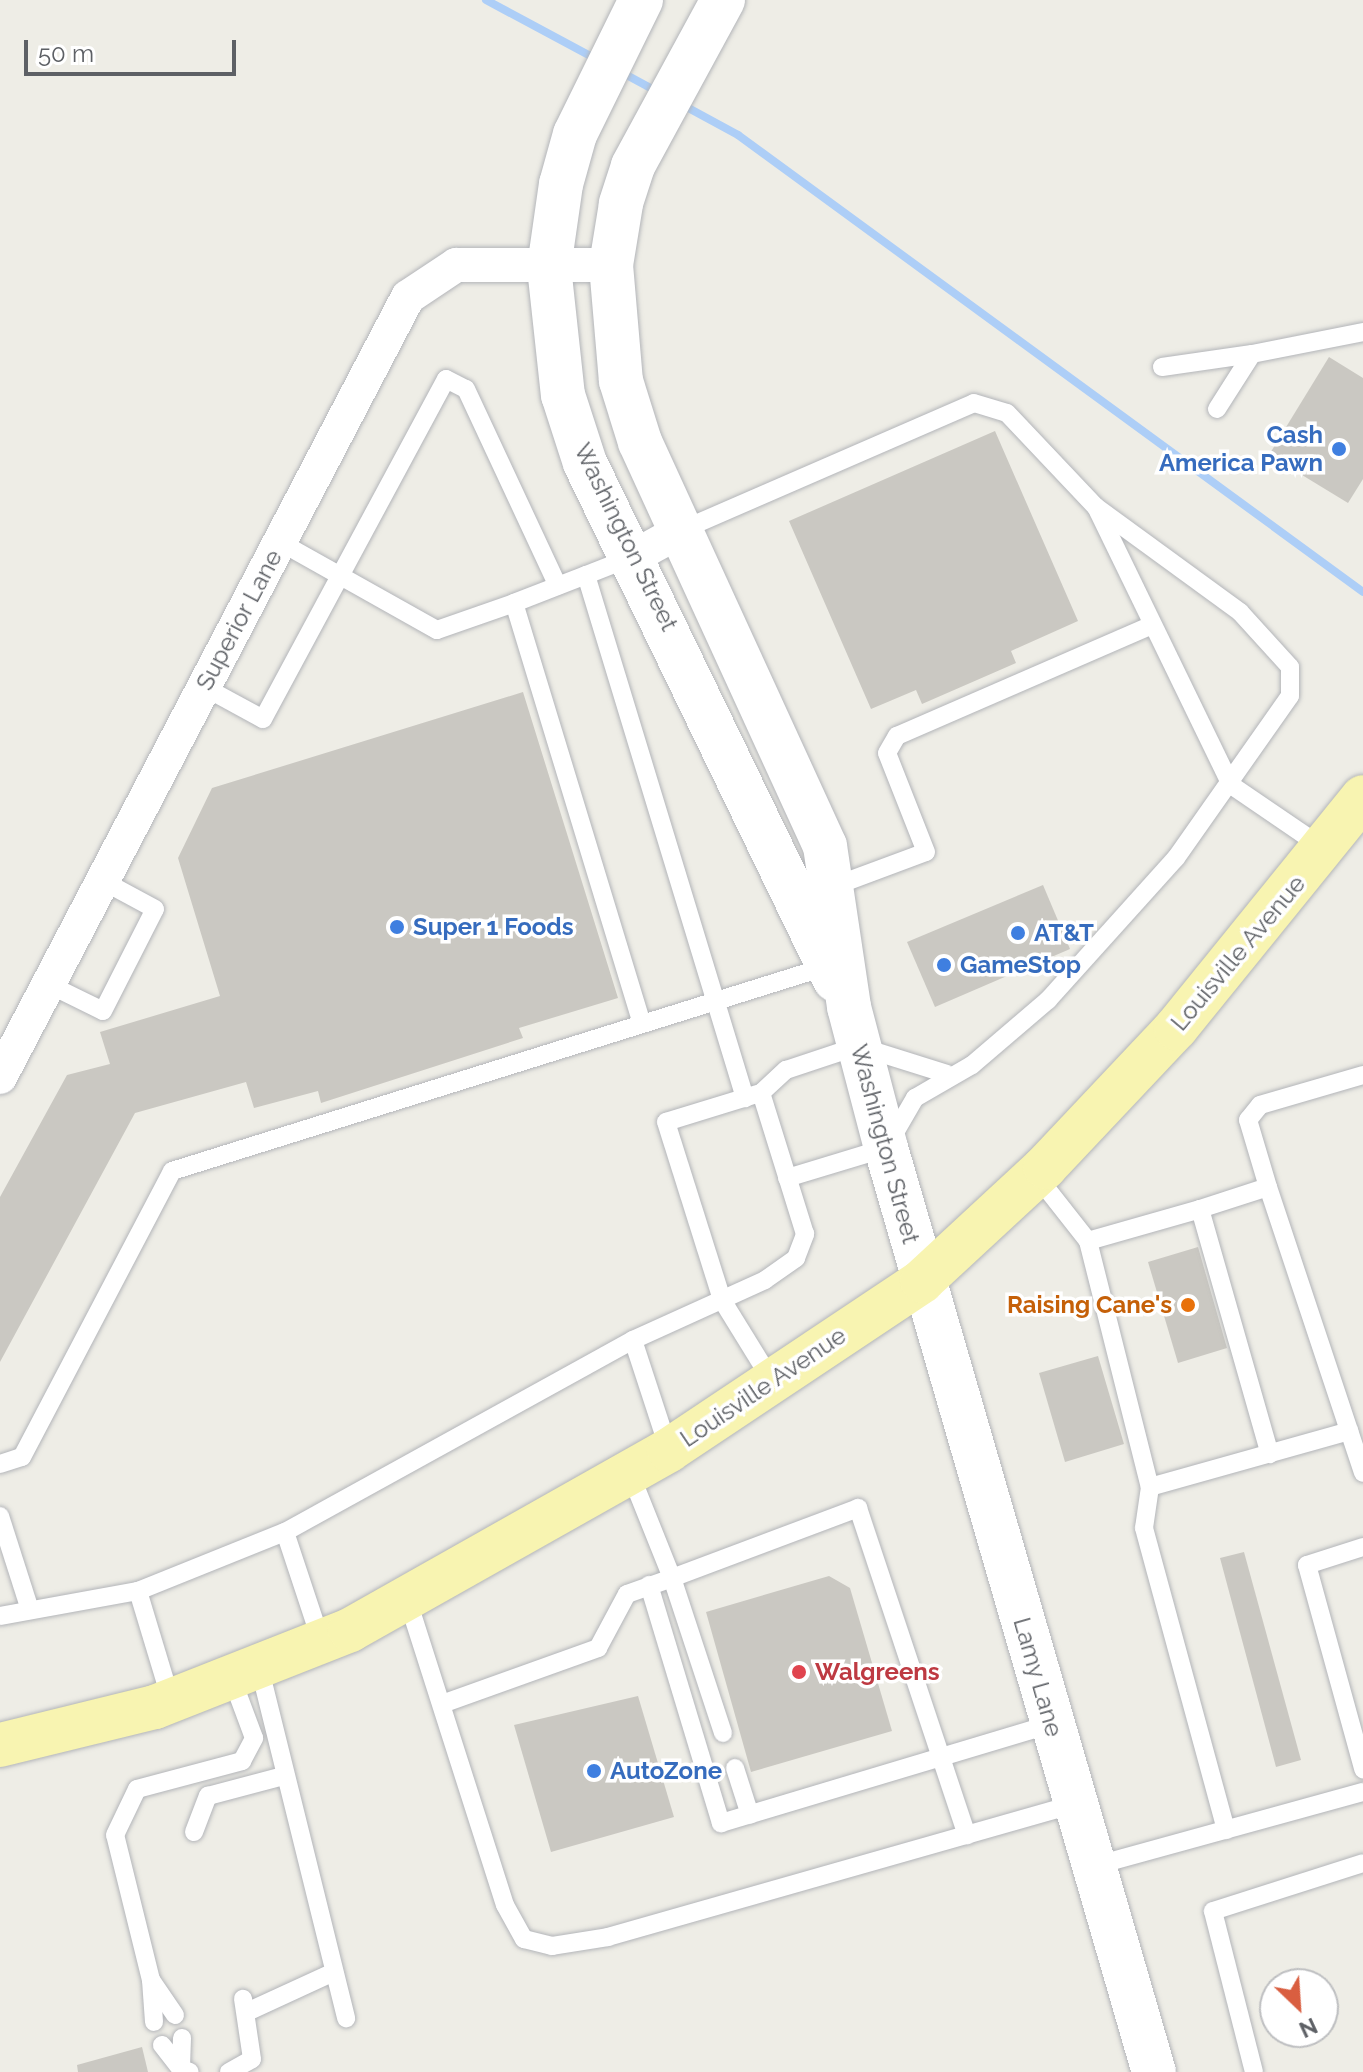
<!DOCTYPE html>
<html>
<head>
<meta charset="utf-8">
<style>
	body { margin:0 }
	#map { position:relative; width:1363px; height:2072px; overflow:hidden; background:#eeede6; font-family:Raleway,sans-serif }
	div>[style] { position:absolute }
	.stream>* { height:8px; margin:-4px; padding:0 4px; transform-origin:4px; border-radius:4px; background:#adcef7 }
	.building>* { inset:0; background:#cac8c2 }
	.roads { filter:drop-shadow(0 0 2px #b3b5b9) drop-shadow(0 0 2px #b3b5b9) }
	.lane>* { height:18px; margin:-9px; padding:0 9px; transform-origin:9px; border-radius:9px; background:#fff }
	.street>* { height:34px; margin:-17px; padding:0 17px; transform-origin:17px; border-radius:17px; background:#fff }
	.secondary>* { height:44px; margin:-22px; padding:0 22px; transform-origin:22px; border-radius:22px; background:#fff }
	.primary>* { height:44px; margin:-22px; padding:0 22px; transform-origin:22px; border-radius:22px; background:#f8f4b1 }
	.dots>* { width:22px; height:22px; translate:-50% -50%; box-sizing:border-box; border:4px solid #fff; border-radius:50% }
	span { translate:-50% -50%; white-space:nowrap; text-align:center; line-height:1.15; -webkit-text-stroke:7px #fff; paint-order:stroke }
	.shop-label { font-size:24px; color:#366cbe; font-weight:700 }
	.right { translate:-100% -50%; text-align:right }
	.left { translate:0 -50%; text-align:left }
	.street-label { font-size:24px; color:#5d6065 }
	.food-label { font-size:24px; color:#c56008; font-weight:700 }
	.health-label { font-size:24px; color:#be3a42; font-weight:700 }
	.north { position:absolute; left:1259px; top:1968px; width:80px; height:80px; box-sizing:border-box; background:#fff; border:2px solid #bebfc1; border-radius:50%; rotate:155deg; font-size:22px; font-weight:700; line-height:32px; text-align:center; color:#5d6065 }
	.north::after { content:''; display:block; margin:auto; width:28px; height:36px; background:#d95e40; clip-path:polygon(50% 0,100% 100%,50% 72%,0 100%) }
	.scale { position:absolute; left:24px; top:40px; width:212px; height:36px; box-sizing:border-box; border:4px solid #5d6065; border-top:0; padding-left:10px; font-size:24px; line-height:28px; white-space:nowrap; color:#5d6065; -webkit-text-stroke:6px #fff; paint-order:stroke }
</style>
</head>
<body>
<div id="map">
	<div class="stream">
		<div style="left:486px;top:0;width:127px;rotate:28.2deg"></div>
		<div style="left:621px;top:72px;width:42px;rotate:28.4deg"></div>
		<div style="left:681px;top:104px;width:65px;rotate:28.5deg"></div>
		<div style="left:738px;top:135px;width:774px;rotate:36.17deg"></div>
	</div>
	<div class="building">
		<div style="clip-path:polygon(1329px 357px,1363px 378px,1363px 479px,1348px 503px,1269px 455px)"></div>
		<div style="clip-path:polygon(995px 431px,1078px 621px,1011px 651px,1016px 663px,922px 704px,916px 690px,871px 709px,789px 521px)"></div>
		<div style="clip-path:polygon(523px 692px,618px 998px,519px 1028px,523px 1038px,321px 1103px,318px 1091px,254px 1108px,246px 1082px,135px 1113px,0 1362px,0 1197px,67px 1075px,110px 1064px,100px 1032px,220px 996px,178px 858px,212px 788px)"></div>
		<div style="clip-path:polygon(1043px 885px,1070px 949px,935px 1007px,907px 942px)"></div>
		<div style="clip-path:polygon(1198px 1247px,1227px 1348px,1178px 1363px,1148px 1262px)"></div>
		<div style="clip-path:polygon(1098px 1356px,1124px 1444px,1065px 1462px,1039px 1373px)"></div>
		<div style="clip-path:polygon(1244px 1552px,1301px 1760px,1276px 1767px,1220px 1558px)"></div>
		<div style="clip-path:polygon(829px 1576px,850px 1588px,892px 1731px,751px 1772px,706px 1612px)"></div>
		<div style="clip-path:polygon(638px 1696px,674px 1817px,551px 1852px,514px 1725px)"></div>
		<div style="clip-path:polygon(142px 2047px,148px 2072px,78px 2072px,77px 2065px)"></div>
	</div>
	<div class="roads">
		<div class="lane">
			<div style="left:1162px;top:367px;width:91px;rotate:-8.2deg"></div>
			<div style="left:1217px;top:409px;width:65px;rotate:-57.5deg"></div>
			<div style="left:1252px;top:354px;width:113px;rotate:-11.2deg"></div>
			<div style="left:682px;top:530px;width:318px;rotate:-23.5deg"></div>
			<div style="left:974px;top:403px;width:34px;rotate:17deg"></div>
			<div style="left:1007px;top:413px;width:129px;rotate:46.6deg"></div>
			<div style="left:1096px;top:507px;width:309px;rotate:64.1deg"></div>
			<div style="left:1231px;top:785px;width:110px;rotate:34.3deg"></div>
			<div style="left:280px;top:542px;width:180px;rotate:29.3deg"></div>
			<div style="left:437px;top:630px;width:82px;rotate:-19.3deg"></div>
			<div style="left:586px;top:575px;width:49px;rotate:-21.4deg"></div>
			<div style="left:204px;top:687px;width:67px;rotate:28.5deg"></div>
			<div style="left:263px;top:719px;width:386px;rotate:-61.7deg"></div>
			<div style="left:446px;top:379px;width:22px;rotate:27deg"></div>
			<div style="left:466px;top:389px;width:217px;rotate:65deg"></div>
			<div style="left:832px;top:887px;width:100px;rotate:-20.4deg"></div>
			<div style="left:926px;top:852px;width:106px;rotate:-111.5deg"></div>
			<div style="left:887px;top:753px;width:20px;rotate:-60deg"></div>
			<div style="left:897px;top:736px;width:278px;rotate:-23.5deg"></div>
			<div style="left:48px;top:984px;width:61px;rotate:26.1deg"></div>
			<div style="left:103px;top:1011px;width:114px;rotate:-63deg"></div>
			<div style="left:155px;top:909px;width:59px;rotate:-151.7deg"></div>
			<div style="left:642px;top:1024px;width:440px;rotate:-106.9deg"></div>
			<div style="left:514px;top:603px;width:77px;rotate:-21.3deg"></div>
			<div style="left:586px;top:575px;width:547px;rotate:73.09deg"></div>
			<div style="left:757px;top:1094px;width:95px;rotate:162.9deg"></div>
			<div style="left:666px;top:1122px;width:187px;rotate:72.5deg"></div>
			<div style="left:722px;top:1300px;width:95px;rotate:58.3deg"></div>
			<div style="left:1036px;top:1175px;width:84px;rotate:51.8deg"></div>
			<div style="left:1088px;top:1241px;width:116px;rotate:-15.9deg"></div>
			<div style="left:1200px;top:1209px;width:71px;rotate:-17.9deg"></div>
			<div style="left:1268px;top:1187px;width:70px;rotate:-106.6deg"></div>
			<div style="left:1248px;top:1120px;width:19px;rotate:-51deg"></div>
			<div style="left:1260px;top:1105px;width:107px;rotate:-16.2deg"></div>
			<div style="left:787px;top:1178px;width:103px;rotate:-16.9deg"></div>
			<div style="left:886px;top:1148px;width:58px;rotate:-59.9deg"></div>
			<div style="left:915px;top:1098px;width:66px;rotate:-30.1deg"></div>
			<div style="left:972px;top:1065px;width:100px;rotate:-40.5deg"></div>
			<div style="left:1048px;top:1000px;width:191px;rotate:-48deg"></div>
			<div style="left:1176px;top:858px;width:198px;rotate:-54.9deg"></div>
			<div style="left:1290px;top:696px;width:29px;rotate:-90deg"></div>
			<div style="left:1290px;top:667px;width:74px;rotate:-132.3deg"></div>
			<div style="left:1240px;top:612px;width:178px;rotate:-143.9deg"></div>
			<div style="left:1268px;top:1187px;width:301px;rotate:71.6deg"></div>
			<div style="left:1200px;top:1209px;width:255px;rotate:74.1deg"></div>
			<div style="left:1088px;top:1241px;width:254px;rotate:75.9deg"></div>
			<div style="left:1150px;top:1487px;width:41px;rotate:98.3deg"></div>
			<div style="left:1144px;top:1528px;width:313px;rotate:74.8deg"></div>
			<div style="left:633px;top:1340px;width:116px;rotate:71.9deg"></div>
			<div style="left:0;top:1464px;width:23px;rotate:-18deg"></div>
			<div style="left:22px;top:1457px;width:323px;rotate:-62.3deg"></div>
			<div style="left:172px;top:1171px;width:687px;rotate:-17.35deg"></div>
			<div style="left:1150px;top:1487px;width:207px;rotate:-15.7deg"></div>
			<div style="left:0;top:1516px;width:96px;rotate:72.3deg"></div>
			<div style="left:285px;top:1532px;width:115px;rotate:71.7deg"></div>
			<div style="left:1363px;top:1547px;width:59px;rotate:162.2deg"></div>
			<div style="left:1307px;top:1565px;width:212px;rotate:74.6deg"></div>
			<div style="left:649px;top:1585px;width:249px;rotate:73.2deg"></div>
			<div style="left:721px;top:1823px;width:345px;rotate:-16.7deg"></div>
			<div style="left:138px;top:1591px;width:114px;rotate:73.2deg"></div>
			<div style="left:407px;top:1598px;width:322px;rotate:72.3deg"></div>
			<div style="left:505px;top:1905px;width:39px;rotate:61deg"></div>
			<div style="left:524px;top:1939px;width:29px;rotate:14deg"></div>
			<div style="left:552px;top:1946px;width:57px;rotate:-9.1deg"></div>
			<div style="left:608px;top:1937px;width:487px;rotate:-15.9deg"></div>
			<div style="left:0;top:1616px;width:140px;rotate:-10.3deg"></div>
			<div style="left:138px;top:1591px;width:158px;rotate:-21.9deg"></div>
			<div style="left:285px;top:1532px;width:397px;rotate:-28.9deg"></div>
			<div style="left:633px;top:1340px;width:145px;rotate:-24.4deg"></div>
			<div style="left:765px;top:1280px;width:38px;rotate:-35deg"></div>
			<div style="left:796px;top:1258px;width:26px;rotate:-69deg"></div>
			<div style="left:805px;top:1234px;width:148px;rotate:-107.3deg"></div>
			<div style="left:761px;top:1093px;width:34px;rotate:-43deg"></div>
			<div style="left:786px;top:1070px;width:76px;rotate:-18.4deg"></div>
			<div style="left:858px;top:1046px;width:93px;rotate:17.5deg"></div>
			<div style="left:259px;top:1666px;width:363px;rotate:76.1deg"></div>
			<div style="left:442px;top:1704px;width:166px;rotate:-19.7deg"></div>
			<div style="left:598px;top:1648px;width:61px;rotate:-61.8deg"></div>
			<div style="left:627px;top:1594px;width:48px;rotate:-19.6deg"></div>
			<div style="left:672px;top:1578px;width:113px;rotate:-111.8deg"></div>
			<div style="left:723px;top:1733px;width:163px;rotate:-108.2deg"></div>
			<div style="left:672px;top:1578px;width:199px;rotate:-20.6deg"></div>
			<div style="left:858px;top:1508px;width:345px;rotate:71.6deg"></div>
			<div style="left:735px;top:1768px;width:49px;rotate:72.3deg"></div>
			<div style="left:194px;top:1832px;width:39px;rotate:-69deg"></div>
			<div style="left:208px;top:1796px;width:78px;rotate:-14.9deg"></div>
			<div style="left:1094px;top:1866px;width:279px;rotate:-15.4deg"></div>
			<div style="left:151px;top:1980px;width:42px;rotate:85.9deg"></div>
			<div style="left:247px;top:2012px;width:96px;rotate:-24.7deg"></div>
			<div style="left:175px;top:2015px;width:42px;rotate:-124.4deg"></div>
			<div style="left:151px;top:1980px;width:149px;rotate:-103.9deg"></div>
			<div style="left:115px;top:1835px;width:51px;rotate:-64.4deg"></div>
			<div style="left:137px;top:1789px;width:109px;rotate:-14.9deg"></div>
			<div style="left:242px;top:1761px;width:26px;rotate:-62deg"></div>
			<div style="left:254px;top:1738px;width:66px;rotate:-110.4deg"></div>
			<div style="left:182px;top:2038px;width:31px;rotate:92deg"></div>
			<div style="left:181px;top:2069px;width:9px;rotate:18deg"></div>
			<div style="left:162px;top:2045px;width:31px;rotate:52deg"></div>
			<div style="left:229px;top:2072px;width:26px;rotate:-29deg"></div>
			<div style="left:252px;top:2059px;width:61px;rotate:-98.5deg"></div>
			<div style="left:1254px;top:2072px;width:166px;rotate:-104.3deg"></div>
			<div style="left:1213px;top:1911px;width:157px;rotate:-17.7deg"></div>
		</div>
		<div class="street">
			<div style="left:635px;top:556px;width:54px;rotate:-29deg"></div>
			<div style="left:0;top:1077px;width:880px;rotate:-62.39deg"></div>
			<div style="left:408px;top:297px;width:58px;rotate:-33.7deg"></div>
			<div style="left:456px;top:265px;width:155px"></div>
		</div>
		<div class="secondary">
			<div style="left:641px;top:0;width:149px;rotate:116.2deg"></div>
			<div style="left:575px;top:134px;width:52px;rotate:105.6deg"></div>
			<div style="left:561px;top:184px;width:84px;rotate:98.2deg"></div>
			<div style="left:549px;top:267px;width:129px;rotate:83.8deg"></div>
			<div style="left:563px;top:395px;width:71px;rotate:72.1deg"></div>
			<div style="left:585px;top:463px;width:574px;rotate:64.19deg"></div>
			<div style="left:723px;top:0;width:189px;rotate:118.5deg"></div>
			<div style="left:633px;top:166px;width:40px;rotate:108deg"></div>
			<div style="left:621px;top:204px;width:62px;rotate:99.3deg"></div>
			<div style="left:611px;top:265px;width:116px;rotate:85.1deg"></div>
			<div style="left:621px;top:381px;width:64px;rotate:72.7deg"></div>
			<div style="left:640px;top:442px;width:444px;rotate:65.4deg"></div>
			<div style="left:825px;top:846px;width:163px;rotate:81.5deg"></div>
			<div style="left:849px;top:1007px;width:146px;rotate:75.3deg"></div>
			<div style="left:886px;top:1148px;width:962px;rotate:73.83deg"></div>
		</div>
		<div class="primary">
			<div style="left:0;top:1745px;width:160px;rotate:-13.8deg"></div>
			<div style="left:155px;top:1707px;width:210px;rotate:-21.5deg"></div>
			<div style="left:350px;top:1630px;width:366px;rotate:-29.4deg"></div>
			<div style="left:669px;top:1450px;width:304px;rotate:-33.7deg"></div>
			<div style="left:922px;top:1281px;width:168px;rotate:-42.8deg"></div>
			<div style="left:1045px;top:1167px;width:191px;rotate:-46.7deg"></div>
			<div style="left:1176px;top:1028px;width:297px;rotate:-51deg"></div>
		</div>
	</div>
	<div class="dots">
		<div style="left:1339px;top:449px;background:#3f7fe0"></div>
		<div style="left:397px;top:927px;background:#3f7fe0"></div>
		<div style="left:1018px;top:933px;background:#3f7fe0"></div>
		<div style="left:944px;top:965px;background:#3f7fe0"></div>
		<div style="left:1188px;top:1305px;background:#e8710a"></div>
		<div style="left:799px;top:1672px;background:#e0444e"></div>
		<div style="left:594px;top:1771px;background:#3f7fe0"></div>
	</div>
	<div class="shop-label">
		<span class="right" style="left:1323px;top:449px">Cash<br>America Pawn</span>
		<span class="left" style="left:413px;top:927px">Super 1 Foods</span>
		<span class="left" style="left:1034px;top:933px">AT&amp;T</span>
		<span class="left" style="left:960px;top:965px">GameStop</span>
		<span class="left" style="left:610px;top:1771px">AutoZone</span>
	</div>
	<div class="street-label">
		<span style="left:626px;top:537px;rotate:64deg">Washington Street</span>
		<span style="left:239px;top:620px;rotate:-62deg">Superior Lane</span>
		<span style="left:1238px;top:953px;rotate:-50deg">Louisville Avenue</span>
		<span style="left:885px;top:1144px;rotate:75deg">Washington Street</span>
		<span style="left:763px;top:1387px;rotate:-34deg">Louisville Avenue</span>
		<span style="left:1038px;top:1677px;rotate:74deg">Lamy Lane</span>
	</div>
	<div class="food-label">
		<span class="right" style="left:1172px;top:1305px">Raising Cane's</span>
	</div>
	<div class="health-label">
		<span class="left" style="left:815px;top:1672px">Walgreens</span>
	</div>
	<div class="north">N</div>
	<div class="scale">50 m</div>
</div>
</body>
</html>
